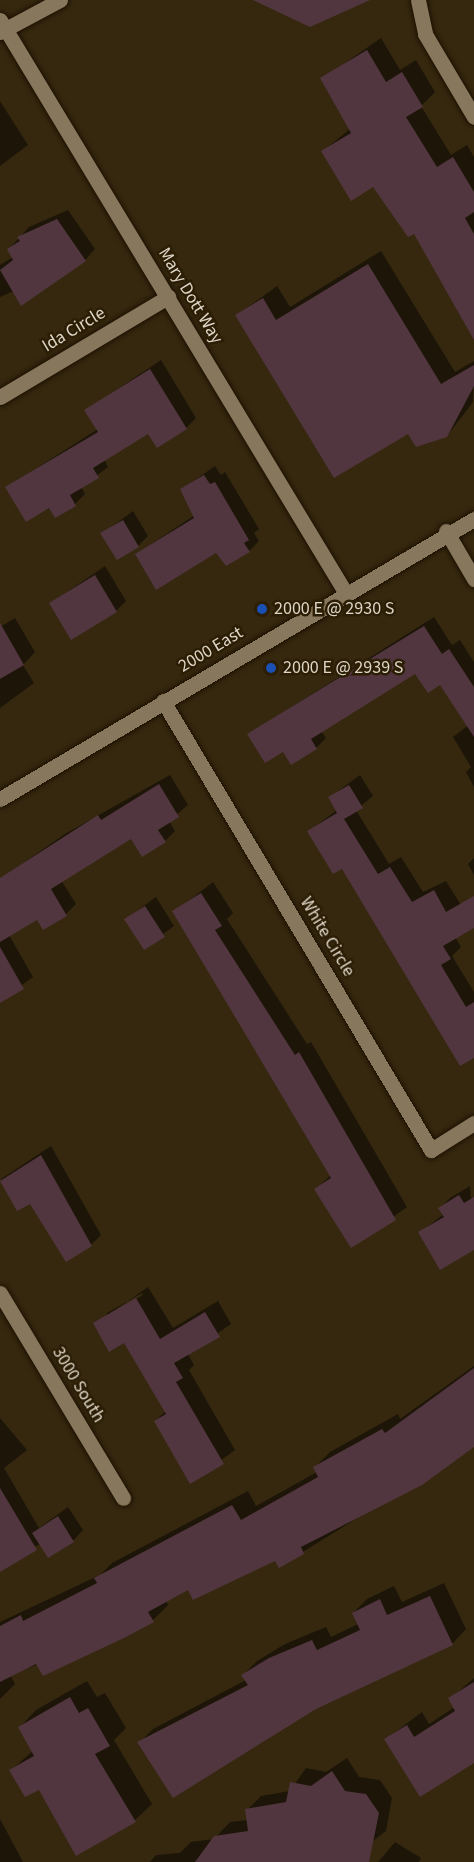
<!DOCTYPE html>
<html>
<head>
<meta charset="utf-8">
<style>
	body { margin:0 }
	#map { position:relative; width:474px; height:1862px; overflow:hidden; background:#35280f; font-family:"Source Sans 3",sans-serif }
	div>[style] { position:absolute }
	.shadow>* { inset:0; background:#0007 }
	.building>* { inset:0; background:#52363f }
	.roads { filter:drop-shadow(0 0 2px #1d1000) drop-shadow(0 0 2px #1d1000) }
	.minor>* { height:15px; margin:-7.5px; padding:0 7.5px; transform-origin:7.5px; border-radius:7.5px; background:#87775c }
	.dots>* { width:16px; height:16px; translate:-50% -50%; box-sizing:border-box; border:3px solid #2b1e05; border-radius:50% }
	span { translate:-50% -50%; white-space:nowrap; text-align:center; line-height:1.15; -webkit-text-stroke:5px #2b1e05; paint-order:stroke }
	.street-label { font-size:18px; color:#ddd5c6 }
	.poi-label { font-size:18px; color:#ddd5c6 }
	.left { translate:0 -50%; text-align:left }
</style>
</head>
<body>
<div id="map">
	<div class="shadow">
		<div style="clip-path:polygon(381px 38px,400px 70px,416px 60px,435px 92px,421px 106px,451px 155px,467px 145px,474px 157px,474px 337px,415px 232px,374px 185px,323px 151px,350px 129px,322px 79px)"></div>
		<div style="clip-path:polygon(0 101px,28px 145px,0 166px)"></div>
		<div style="clip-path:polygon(68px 210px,95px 249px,85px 260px,0 297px,0 265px,13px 257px,9px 249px,29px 227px)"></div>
		<div style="clip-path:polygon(381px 251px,455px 372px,474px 361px,473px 402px,447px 436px,408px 432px,237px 315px,277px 286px,290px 307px)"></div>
		<div style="clip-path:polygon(161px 360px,196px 418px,186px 428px,157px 446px,148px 432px,104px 459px,108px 467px,81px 487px,85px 494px,75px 504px,50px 506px,7px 487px,98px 429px,86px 410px)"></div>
		<div style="clip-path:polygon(215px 466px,221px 475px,225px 472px,259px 529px,254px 533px,259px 541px,249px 551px,136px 554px,195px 515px,181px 490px)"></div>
		<div style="clip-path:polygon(133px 511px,148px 536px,138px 546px,102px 534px)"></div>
		<div style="clip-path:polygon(105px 566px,126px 601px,116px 611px,51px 603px)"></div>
		<div style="clip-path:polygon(434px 617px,452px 645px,460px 640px,474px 662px,474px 704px,416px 672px,321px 731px,326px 738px,316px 748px,283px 750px,249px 734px)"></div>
		<div style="clip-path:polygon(15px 618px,35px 652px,23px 665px,34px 683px,0 708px,0 627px)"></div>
		<div style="clip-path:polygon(474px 721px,474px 787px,466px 772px,471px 767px,453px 737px)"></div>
		<div style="clip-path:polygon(170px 775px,188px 805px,169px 821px,175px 831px,165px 841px,131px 837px,61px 880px,76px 904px,66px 914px,37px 918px,9px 935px,33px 977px,0 1001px,0 879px,65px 834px)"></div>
		<div style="clip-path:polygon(360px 775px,373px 796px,356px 810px,389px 864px,401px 857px,423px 892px,446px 881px,472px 923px,455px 937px,461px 947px,452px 956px,474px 992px,474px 1056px,343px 866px,309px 831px,337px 810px,330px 797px)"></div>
		<div style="clip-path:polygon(474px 858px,474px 875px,468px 864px)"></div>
		<div style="clip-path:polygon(213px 882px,233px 913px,227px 919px,307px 1044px,311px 1042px,407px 1207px,352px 1246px,316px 1189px,331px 1175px,174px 912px)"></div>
		<div style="clip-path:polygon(156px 897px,174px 926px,144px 948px,126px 919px)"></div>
		<div style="clip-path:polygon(51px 1146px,101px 1235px,91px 1245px,30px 1202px,18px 1209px,1px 1179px)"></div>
		<div style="clip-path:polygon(470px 1186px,474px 1248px,420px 1232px,444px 1214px,440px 1208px,450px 1198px)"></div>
		<div style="clip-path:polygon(evenodd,148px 1287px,173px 1328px,218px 1301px,231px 1324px,188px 1354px,194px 1365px,189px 1370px,235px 1450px,191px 1482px,155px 1421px,166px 1411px,124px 1341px,95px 1324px,148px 1287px,142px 1293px,143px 1295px,107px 1317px,107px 1313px,142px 1293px)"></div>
		<div style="clip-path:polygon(474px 1366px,474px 1446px,280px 1566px,276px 1559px,188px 1588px,166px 1601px,168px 1605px,153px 1620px,10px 1675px,15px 1684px,0 1699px,0 1622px,100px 1575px,112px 1563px,248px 1491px,256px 1506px,317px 1472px,315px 1467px,330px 1452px,398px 1414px,400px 1419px)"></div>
		<div style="clip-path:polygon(0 1418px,27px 1450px,4px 1468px,39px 1528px,68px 1507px,83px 1530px,73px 1541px,41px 1544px,0 1559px)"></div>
		<div style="clip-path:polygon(444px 1583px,466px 1629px,452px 1644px,139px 1743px,153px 1729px,246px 1680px,243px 1675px,257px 1661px,285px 1644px,326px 1627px,331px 1637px,358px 1624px,353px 1613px,367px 1599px,394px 1586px,402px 1602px)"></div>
		<div style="clip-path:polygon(474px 1678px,474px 1761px,386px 1739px,422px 1712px,429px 1724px,455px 1707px,450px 1699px)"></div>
		<div style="clip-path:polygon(87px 1681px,97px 1697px,105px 1693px,126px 1728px,114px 1740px,152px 1804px,135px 1820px,77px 1854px,39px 1788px,11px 1770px,33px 1751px,20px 1727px,36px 1710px)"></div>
		<div style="clip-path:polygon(347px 1758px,359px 1777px,380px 1780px,392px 1798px,386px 1831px,346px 1862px,150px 1862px,156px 1855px,180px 1853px,191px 1842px,214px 1839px,230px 1822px,248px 1820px,247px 1810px,261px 1796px,290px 1791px,306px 1768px,326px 1772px)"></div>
		<div style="clip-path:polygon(0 1819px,23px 1862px,0 1862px)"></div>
		<div style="clip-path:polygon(395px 1842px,421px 1858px,419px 1862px,378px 1862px)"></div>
	</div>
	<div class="building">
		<div style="clip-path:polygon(253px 0,370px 0,310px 27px)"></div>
		<div style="clip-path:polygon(367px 50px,386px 82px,402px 72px,423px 107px,406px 117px,437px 167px,453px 157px,474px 192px,474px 212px,465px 218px,474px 234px,474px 340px,414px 234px,408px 237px,373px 187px,351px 201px,321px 151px,351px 133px,320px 78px)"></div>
		<div style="clip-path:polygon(57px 219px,86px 261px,21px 306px,0 270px,13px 260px,7px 249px,20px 241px,17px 237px)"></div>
		<div style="clip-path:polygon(368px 264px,441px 384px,474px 365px,474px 386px,447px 437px,416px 447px,408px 434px,334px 478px,235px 315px,263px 298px,276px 320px)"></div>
		<div style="clip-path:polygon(150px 369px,187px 429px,157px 448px,148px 434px,93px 468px,99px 478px,70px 495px,76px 506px,55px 518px,49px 508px,26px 522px,5px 487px,98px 432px,84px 410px)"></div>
		<div style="clip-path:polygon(204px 475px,210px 484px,215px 482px,249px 540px,244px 543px,250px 552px,226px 566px,216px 553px,156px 590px,135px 554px,194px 518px,180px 489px)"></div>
		<div style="clip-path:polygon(123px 520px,139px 547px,117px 560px,100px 533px)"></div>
		<div style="clip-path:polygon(95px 575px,117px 612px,71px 640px,49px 603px)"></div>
		<div style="clip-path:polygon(0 623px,24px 665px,0 679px)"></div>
		<div style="clip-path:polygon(424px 626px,442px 654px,449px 649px,474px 687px,474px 737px,440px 685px,428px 693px,415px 674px,311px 739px,317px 749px,291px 765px,283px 752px,265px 763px,247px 734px)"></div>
		<div style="clip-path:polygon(159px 784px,179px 817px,158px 830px,166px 842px,142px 857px,131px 839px,51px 889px,67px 916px,43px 930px,37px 920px,0 942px,0 878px,98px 815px,101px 820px)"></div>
		<div style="clip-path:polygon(349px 785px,363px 808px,344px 819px,378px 874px,390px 867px,412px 902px,434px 890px,446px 912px,474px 896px,474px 928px,443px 946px,451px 959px,441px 965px,466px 1007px,474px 1002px,474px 1058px,460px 1066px,342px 869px,333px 874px,307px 831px,337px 813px,328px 797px)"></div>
		<div style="clip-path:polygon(201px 893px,222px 926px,215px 930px,295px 1055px,299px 1052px,396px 1220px,351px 1248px,314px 1189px,331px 1178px,172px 911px)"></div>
		<div style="clip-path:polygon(145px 906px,165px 937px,144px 950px,124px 919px)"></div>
		<div style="clip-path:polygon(0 947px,24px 989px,0 1003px)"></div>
		<div style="clip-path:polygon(41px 1155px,92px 1246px,66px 1262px,30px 1204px,17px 1211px,0 1181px)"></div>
		<div style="clip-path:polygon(459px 1195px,464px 1203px,474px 1197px,474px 1250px,440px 1270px,418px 1232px,444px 1217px,438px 1208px)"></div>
		<div style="clip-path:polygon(136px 1298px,160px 1339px,205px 1312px,220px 1337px,174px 1363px,183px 1378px,176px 1382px,224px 1464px,190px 1484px,154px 1421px,166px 1414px,124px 1343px,109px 1352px,93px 1323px)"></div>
		<div style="clip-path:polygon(474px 1368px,474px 1447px,422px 1485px,301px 1547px,304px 1554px,279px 1568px,275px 1561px,193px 1600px,188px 1590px,148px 1612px,154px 1622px,126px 1637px,43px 1676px,36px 1664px,0 1682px,0 1626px,21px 1615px,23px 1621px,97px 1583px,94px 1578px,232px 1505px,241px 1520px,318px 1477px,313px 1467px,382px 1429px,385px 1433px)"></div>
		<div style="clip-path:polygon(0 1488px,37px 1550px,0 1572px)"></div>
		<div style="clip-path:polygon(58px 1516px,74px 1542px,48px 1558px,32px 1533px)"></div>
		<div style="clip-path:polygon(430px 1596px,453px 1645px,316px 1709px,173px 1798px,137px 1742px,248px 1685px,241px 1675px,269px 1658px,312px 1640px,317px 1650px,360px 1630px,352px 1613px,380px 1599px,387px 1615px)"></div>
		<div style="clip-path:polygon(474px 1682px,474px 1763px,420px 1797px,384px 1739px,407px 1725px,414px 1737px,455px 1711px,448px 1698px)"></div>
		<div style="clip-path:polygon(70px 1697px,79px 1713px,88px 1708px,110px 1746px,95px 1754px,136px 1822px,76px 1856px,39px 1790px,25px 1797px,9px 1770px,34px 1756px,18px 1727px)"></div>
		<div style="clip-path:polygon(332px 1771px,345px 1791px,366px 1794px,379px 1813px,369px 1862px,195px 1862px,214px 1836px,248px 1831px,245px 1809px,286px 1802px,290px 1782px,311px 1786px)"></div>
	</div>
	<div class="roads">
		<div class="minor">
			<div style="left:418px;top:0;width:35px;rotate:78deg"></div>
			<div style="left:425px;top:34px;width:96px;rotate:59.4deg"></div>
			<div style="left:0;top:20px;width:668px;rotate:58.9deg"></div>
			<div style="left:0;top:32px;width:68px;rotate:-28.1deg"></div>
			<div style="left:0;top:397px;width:196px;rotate:-30.8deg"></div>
			<div style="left:446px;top:531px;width:56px;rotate:59.7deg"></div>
			<div style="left:163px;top:701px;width:523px;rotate:59.17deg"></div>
			<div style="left:431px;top:1150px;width:51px;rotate:-32.1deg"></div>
			<div style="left:0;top:799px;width:551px;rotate:-30.57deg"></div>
			<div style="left:0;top:1293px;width:239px;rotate:59deg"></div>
		</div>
	</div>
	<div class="dots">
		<div style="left:262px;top:609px;background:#1a4fb4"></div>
		<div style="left:271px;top:668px;background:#1a4fb4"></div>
	</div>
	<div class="street-label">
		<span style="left:190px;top:296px;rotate:59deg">Mary Dott Way</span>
		<span style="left:74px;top:330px;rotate:-31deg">Ida Circle</span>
		<span style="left:211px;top:650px;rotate:-31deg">2000 East</span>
		<span style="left:327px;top:937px;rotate:59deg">White Circle</span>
		<span style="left:78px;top:1385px;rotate:59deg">3000 South</span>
	</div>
	<div class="poi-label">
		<span class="left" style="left:274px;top:609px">2000 E @ 2930 S</span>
		<span class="left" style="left:283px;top:668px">2000 E @ 2939 S</span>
	</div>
</div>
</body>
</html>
